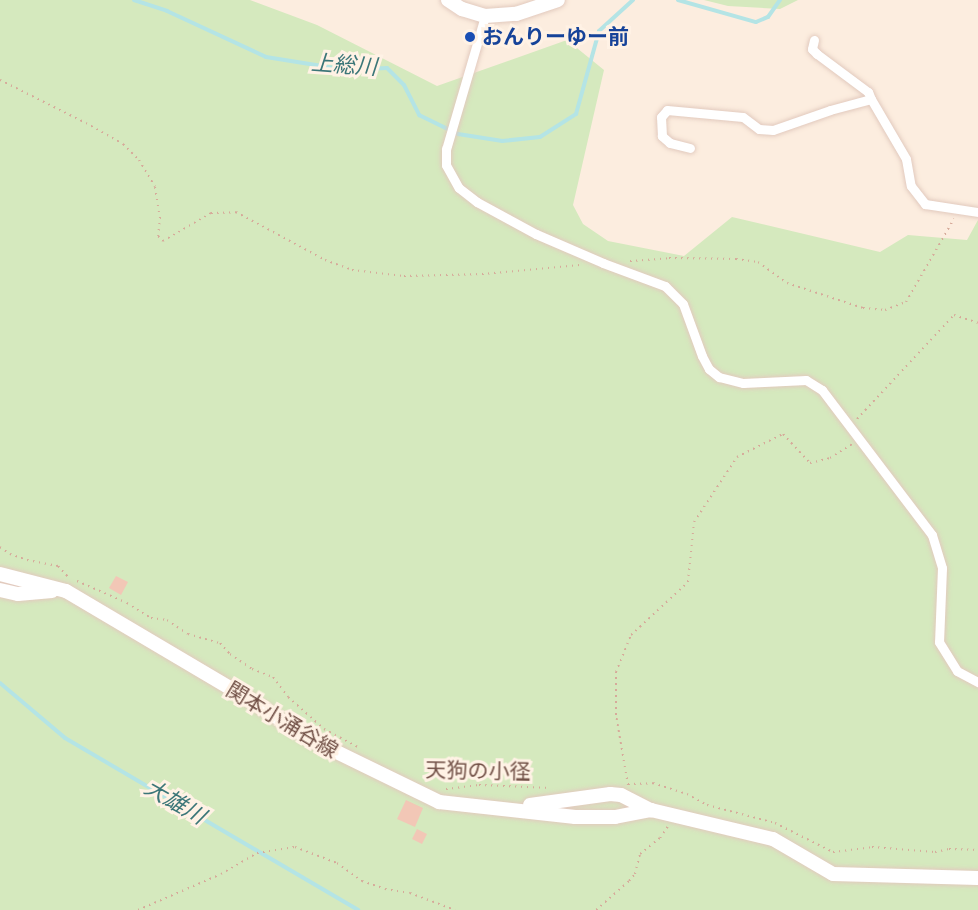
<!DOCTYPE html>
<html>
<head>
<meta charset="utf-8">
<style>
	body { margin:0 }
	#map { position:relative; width:978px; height:910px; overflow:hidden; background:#fceddf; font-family:"DejaVu Sans","Noto Sans JP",sans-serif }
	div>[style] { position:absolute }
	.green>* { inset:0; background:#d5e9be }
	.stream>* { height:4px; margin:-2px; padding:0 2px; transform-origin:2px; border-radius:2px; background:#b4e4e5 }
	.building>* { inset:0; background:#f2c7b6 }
	.path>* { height:2px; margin-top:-1px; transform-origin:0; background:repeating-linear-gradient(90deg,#d6aa9a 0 1.5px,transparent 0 6px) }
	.roads { filter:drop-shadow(0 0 2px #e2cabe) drop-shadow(0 0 2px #e2cabe) }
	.street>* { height:9px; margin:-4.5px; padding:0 4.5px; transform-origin:4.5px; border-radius:4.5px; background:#fff }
	.secondary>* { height:14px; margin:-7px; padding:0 7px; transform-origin:7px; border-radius:7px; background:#fff }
	.dots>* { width:16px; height:16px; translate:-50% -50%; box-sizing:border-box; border:3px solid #fff2e5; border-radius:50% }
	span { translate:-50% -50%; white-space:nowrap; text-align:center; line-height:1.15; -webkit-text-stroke:6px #fff2e5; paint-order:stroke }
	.transit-label { font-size:21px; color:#164399; font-weight:700 }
	.left { translate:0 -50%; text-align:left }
	.street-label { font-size:21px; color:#725147 }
	.water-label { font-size:22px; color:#3b7678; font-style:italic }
</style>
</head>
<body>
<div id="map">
	<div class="green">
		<div style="clip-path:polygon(0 0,250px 0,317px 25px,437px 86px,567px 40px,604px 70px,573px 205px,583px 224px,608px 241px,684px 256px,732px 217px,880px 252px,908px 235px,967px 240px,978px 220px,978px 910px,0 910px)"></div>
		<div style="clip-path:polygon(704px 0,798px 0,780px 9px,728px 6px)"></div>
	</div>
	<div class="stream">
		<div style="left:134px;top:0;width:35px;rotate:18deg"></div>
		<div style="left:167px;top:11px;width:109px;rotate:24.9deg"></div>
		<div style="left:266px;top:57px;width:82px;rotate:9.1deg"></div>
		<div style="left:347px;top:70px;width:40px;rotate:-2.9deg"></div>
		<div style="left:387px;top:68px;width:24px;rotate:45deg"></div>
		<div style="left:404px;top:85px;width:34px;rotate:63deg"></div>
		<div style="left:419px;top:115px;width:43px;rotate:26deg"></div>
		<div style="left:458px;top:134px;width:45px;rotate:9deg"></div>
		<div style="left:502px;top:141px;width:38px;rotate:-6deg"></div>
		<div style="left:540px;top:137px;width:43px;rotate:-32.6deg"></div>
		<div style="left:576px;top:114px;width:86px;rotate:-74.5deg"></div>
		<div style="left:599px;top:31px;width:46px;rotate:-42.4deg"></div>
		<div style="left:678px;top:0;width:81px;rotate:15.8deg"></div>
		<div style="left:756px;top:22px;width:13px;rotate:-23deg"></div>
		<div style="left:768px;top:17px;width:21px;rotate:-55deg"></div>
		<div style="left:0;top:683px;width:85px;rotate:40.2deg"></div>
		<div style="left:65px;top:738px;width:340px;rotate:30.4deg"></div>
	</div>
	<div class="building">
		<div style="clip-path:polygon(116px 576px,128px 582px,121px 595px,109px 588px)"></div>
		<div style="clip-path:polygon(406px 800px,423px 808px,415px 827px,397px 819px)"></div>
		<div style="clip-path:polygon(417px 829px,427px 834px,422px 844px,412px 839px)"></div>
	</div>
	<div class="path">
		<div style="left:0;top:80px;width:96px;rotate:26.6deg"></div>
		<div style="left:86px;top:123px;width:43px;rotate:29.6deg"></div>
		<div style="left:123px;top:144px;width:23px;rotate:45deg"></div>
		<div style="left:139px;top:160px;width:31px;rotate:59deg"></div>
		<div style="left:155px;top:187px;width:30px;rotate:81deg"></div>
		<div style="left:160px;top:217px;width:19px;rotate:96deg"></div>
		<div style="left:158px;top:236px;width:7px;rotate:45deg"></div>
		<div style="left:163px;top:241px;width:56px;rotate:-30.3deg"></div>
		<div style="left:211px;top:213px;width:25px;rotate:-2deg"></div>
		<div style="left:236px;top:212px;width:101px;rotate:28.3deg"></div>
		<div style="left:325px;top:260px;width:29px;rotate:20deg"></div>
		<div style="left:352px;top:270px;width:52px;rotate:6.6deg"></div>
		<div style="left:404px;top:276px;width:78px;rotate:-1.5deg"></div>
		<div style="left:482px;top:274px;width:98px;rotate:-5.2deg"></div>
		<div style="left:630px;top:261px;width:39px;rotate:-4deg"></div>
		<div style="left:669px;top:258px;width:67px;rotate:0.9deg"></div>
		<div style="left:736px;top:259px;width:22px;rotate:8deg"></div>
		<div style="left:758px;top:262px;width:36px;rotate:36deg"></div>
		<div style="left:787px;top:283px;width:80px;rotate:18.2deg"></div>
		<div style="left:863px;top:308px;width:22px;rotate:5deg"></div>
		<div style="left:885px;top:310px;width:22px;rotate:-21deg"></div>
		<div style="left:906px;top:302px;width:96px;rotate:-60deg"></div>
		<div style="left:857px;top:419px;width:142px;rotate:-47deg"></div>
		<div style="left:954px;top:315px;width:25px;rotate:18deg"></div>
		<div style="left:0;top:547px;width:12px;rotate:35deg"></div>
		<div style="left:10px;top:554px;width:18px;rotate:19deg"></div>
		<div style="left:27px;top:560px;width:32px;rotate:11deg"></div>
		<div style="left:58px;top:566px;width:16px;rotate:47deg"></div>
		<div style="left:77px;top:581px;width:55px;rotate:23.7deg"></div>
		<div style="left:127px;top:603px;width:28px;rotate:32deg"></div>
		<div style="left:151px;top:618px;width:16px;rotate:7deg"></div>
		<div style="left:167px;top:620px;width:25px;rotate:34deg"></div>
		<div style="left:188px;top:634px;width:33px;rotate:16deg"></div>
		<div style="left:220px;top:643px;width:15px;rotate:48deg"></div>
		<div style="left:230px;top:654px;width:27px;rotate:34deg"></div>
		<div style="left:252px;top:669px;width:22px;rotate:21deg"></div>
		<div style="left:273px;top:677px;width:25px;rotate:53deg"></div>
		<div style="left:288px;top:697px;width:48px;rotate:41.6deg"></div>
		<div style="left:324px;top:729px;width:38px;rotate:28deg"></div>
		<div style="left:628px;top:784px;width:25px;rotate:-2deg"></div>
		<div style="left:653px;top:783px;width:36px;rotate:18deg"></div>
		<div style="left:687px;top:794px;width:23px;rotate:29deg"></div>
		<div style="left:707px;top:805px;width:70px;rotate:14.8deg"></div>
		<div style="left:775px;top:823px;width:65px;rotate:26.6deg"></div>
		<div style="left:833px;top:852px;width:39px;rotate:-7deg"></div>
		<div style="left:872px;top:847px;width:63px;rotate:4.5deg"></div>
		<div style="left:935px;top:852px;width:14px;rotate:-12deg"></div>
		<div style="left:949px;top:849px;width:29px;rotate:2deg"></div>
		<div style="left:628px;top:785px;width:71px;rotate:-99.7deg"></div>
		<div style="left:616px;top:715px;width:43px;rotate:-90deg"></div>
		<div style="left:616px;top:672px;width:40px;rotate:-68deg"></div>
		<div style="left:631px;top:635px;width:78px;rotate:-42.9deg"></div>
		<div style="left:688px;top:582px;width:60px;rotate:-84.3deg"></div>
		<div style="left:694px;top:522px;width:78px;rotate:-56.5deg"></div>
		<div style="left:737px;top:457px;width:51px;rotate:-26.6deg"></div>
		<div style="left:783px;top:434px;width:40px;rotate:47deg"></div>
		<div style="left:810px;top:463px;width:21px;rotate:-14deg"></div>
		<div style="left:830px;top:458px;width:26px;rotate:-32deg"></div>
		<div style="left:446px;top:789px;width:33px;rotate:-7deg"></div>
		<div style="left:479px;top:785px;width:72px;rotate:2.4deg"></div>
		<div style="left:138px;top:910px;width:90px;rotate:-23.4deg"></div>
		<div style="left:221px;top:874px;width:42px;rotate:-30.3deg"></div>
		<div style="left:257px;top:853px;width:38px;rotate:-9deg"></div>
		<div style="left:295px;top:847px;width:45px;rotate:20.9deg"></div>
		<div style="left:337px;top:863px;width:31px;rotate:36deg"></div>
		<div style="left:362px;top:881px;width:24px;rotate:19deg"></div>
		<div style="left:385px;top:889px;width:25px;rotate:9deg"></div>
		<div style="left:410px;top:893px;width:48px;rotate:20.7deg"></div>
		<div style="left:596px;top:910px;width:44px;rotate:-41.3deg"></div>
		<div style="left:629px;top:881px;width:9px;rotate:-49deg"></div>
		<div style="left:635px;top:874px;width:21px;rotate:-76deg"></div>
		<div style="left:640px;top:854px;width:26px;rotate:-39deg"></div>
		<div style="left:660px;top:838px;width:14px;rotate:-56deg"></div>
	</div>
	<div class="roads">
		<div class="street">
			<div style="left:485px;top:16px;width:139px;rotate:106.3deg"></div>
			<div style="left:446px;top:149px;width:16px;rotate:90deg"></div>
			<div style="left:446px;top:165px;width:26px;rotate:61deg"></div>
			<div style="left:459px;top:188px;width:23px;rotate:38deg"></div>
			<div style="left:477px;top:202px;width:67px;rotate:28.5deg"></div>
			<div style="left:536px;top:234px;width:73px;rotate:23.4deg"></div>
			<div style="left:603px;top:263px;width:66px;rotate:20.4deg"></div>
			<div style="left:665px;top:286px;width:25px;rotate:45deg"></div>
			<div style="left:683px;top:304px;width:55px;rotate:69.9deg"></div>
			<div style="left:702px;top:356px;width:15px;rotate:62deg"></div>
			<div style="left:709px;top:369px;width:13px;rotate:39deg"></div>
			<div style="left:719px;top:377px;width:25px;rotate:14deg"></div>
			<div style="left:743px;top:383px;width:63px;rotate:-2.7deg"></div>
			<div style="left:806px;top:380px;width:19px;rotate:32deg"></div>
			<div style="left:822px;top:390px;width:182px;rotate:52.8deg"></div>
			<div style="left:932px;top:535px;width:34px;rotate:73deg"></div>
			<div style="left:942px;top:568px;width:74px;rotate:92.3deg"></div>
			<div style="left:939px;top:642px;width:34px;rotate:58deg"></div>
			<div style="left:957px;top:671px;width:24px;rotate:28deg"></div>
			<div style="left:814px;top:40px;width:9px;rotate:103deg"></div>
			<div style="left:812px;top:49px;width:7px;rotate:45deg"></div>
			<div style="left:817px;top:54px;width:64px;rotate:36.7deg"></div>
			<div style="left:868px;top:92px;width:8px;rotate:67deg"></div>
			<div style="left:690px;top:148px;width:21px;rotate:-166deg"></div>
			<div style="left:670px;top:143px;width:11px;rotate:-139deg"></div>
			<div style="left:662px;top:136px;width:19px;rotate:-93deg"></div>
			<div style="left:661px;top:117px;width:9px;rotate:-49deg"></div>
			<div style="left:667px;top:110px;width:76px;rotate:5.3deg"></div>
			<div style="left:743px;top:117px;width:20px;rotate:37deg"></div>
			<div style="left:759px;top:129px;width:14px;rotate:4deg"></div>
			<div style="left:773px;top:130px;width:60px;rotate:-19.3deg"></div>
			<div style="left:830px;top:110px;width:42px;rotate:-15deg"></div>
			<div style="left:871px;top:99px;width:69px;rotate:59.7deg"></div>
			<div style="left:906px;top:159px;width:27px;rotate:80deg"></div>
			<div style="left:911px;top:186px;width:23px;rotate:52deg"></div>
			<div style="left:925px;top:204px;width:54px;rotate:8.6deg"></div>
		</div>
		<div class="secondary">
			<div style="left:448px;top:0;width:17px;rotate:33deg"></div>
			<div style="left:462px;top:9px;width:24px;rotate:17deg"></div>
			<div style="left:485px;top:16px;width:31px;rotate:-4deg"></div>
			<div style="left:516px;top:14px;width:44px;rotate:-18.4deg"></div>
			<div style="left:0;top:574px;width:68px;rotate:14.4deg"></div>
			<div style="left:66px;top:591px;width:214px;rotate:30.6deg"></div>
			<div style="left:250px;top:700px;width:72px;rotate:33deg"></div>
			<div style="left:310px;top:739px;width:144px;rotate:26deg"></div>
			<div style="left:439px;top:802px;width:137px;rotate:6.3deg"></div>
			<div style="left:575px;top:817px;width:40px"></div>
			<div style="left:615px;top:817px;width:37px;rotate:-11deg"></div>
			<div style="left:0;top:590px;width:18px;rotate:13deg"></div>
			<div style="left:18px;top:594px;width:34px;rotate:-5deg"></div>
			<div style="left:530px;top:805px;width:81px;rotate:-7.8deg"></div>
			<div style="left:610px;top:794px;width:11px;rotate:5deg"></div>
			<div style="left:621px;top:795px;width:34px;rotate:27deg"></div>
			<div style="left:651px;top:810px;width:125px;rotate:13.4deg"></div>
			<div style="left:773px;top:839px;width:69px;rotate:30.3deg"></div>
			<div style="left:833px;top:874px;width:145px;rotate:1.6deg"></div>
		</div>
	</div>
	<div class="dots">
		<div style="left:470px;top:37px;background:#1a4fb4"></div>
	</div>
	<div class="transit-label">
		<span class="left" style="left:482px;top:37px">おんりーゆー前</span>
	</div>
	<div class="street-label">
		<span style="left:282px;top:720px;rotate:31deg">関本小涌谷線</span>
		<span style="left:478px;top:771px;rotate:1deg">天狗の小径</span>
	</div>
	<div class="water-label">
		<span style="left:344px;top:65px;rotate:4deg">上総川</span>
		<span style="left:175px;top:802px;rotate:30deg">大雄川</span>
	</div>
</div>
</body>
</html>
